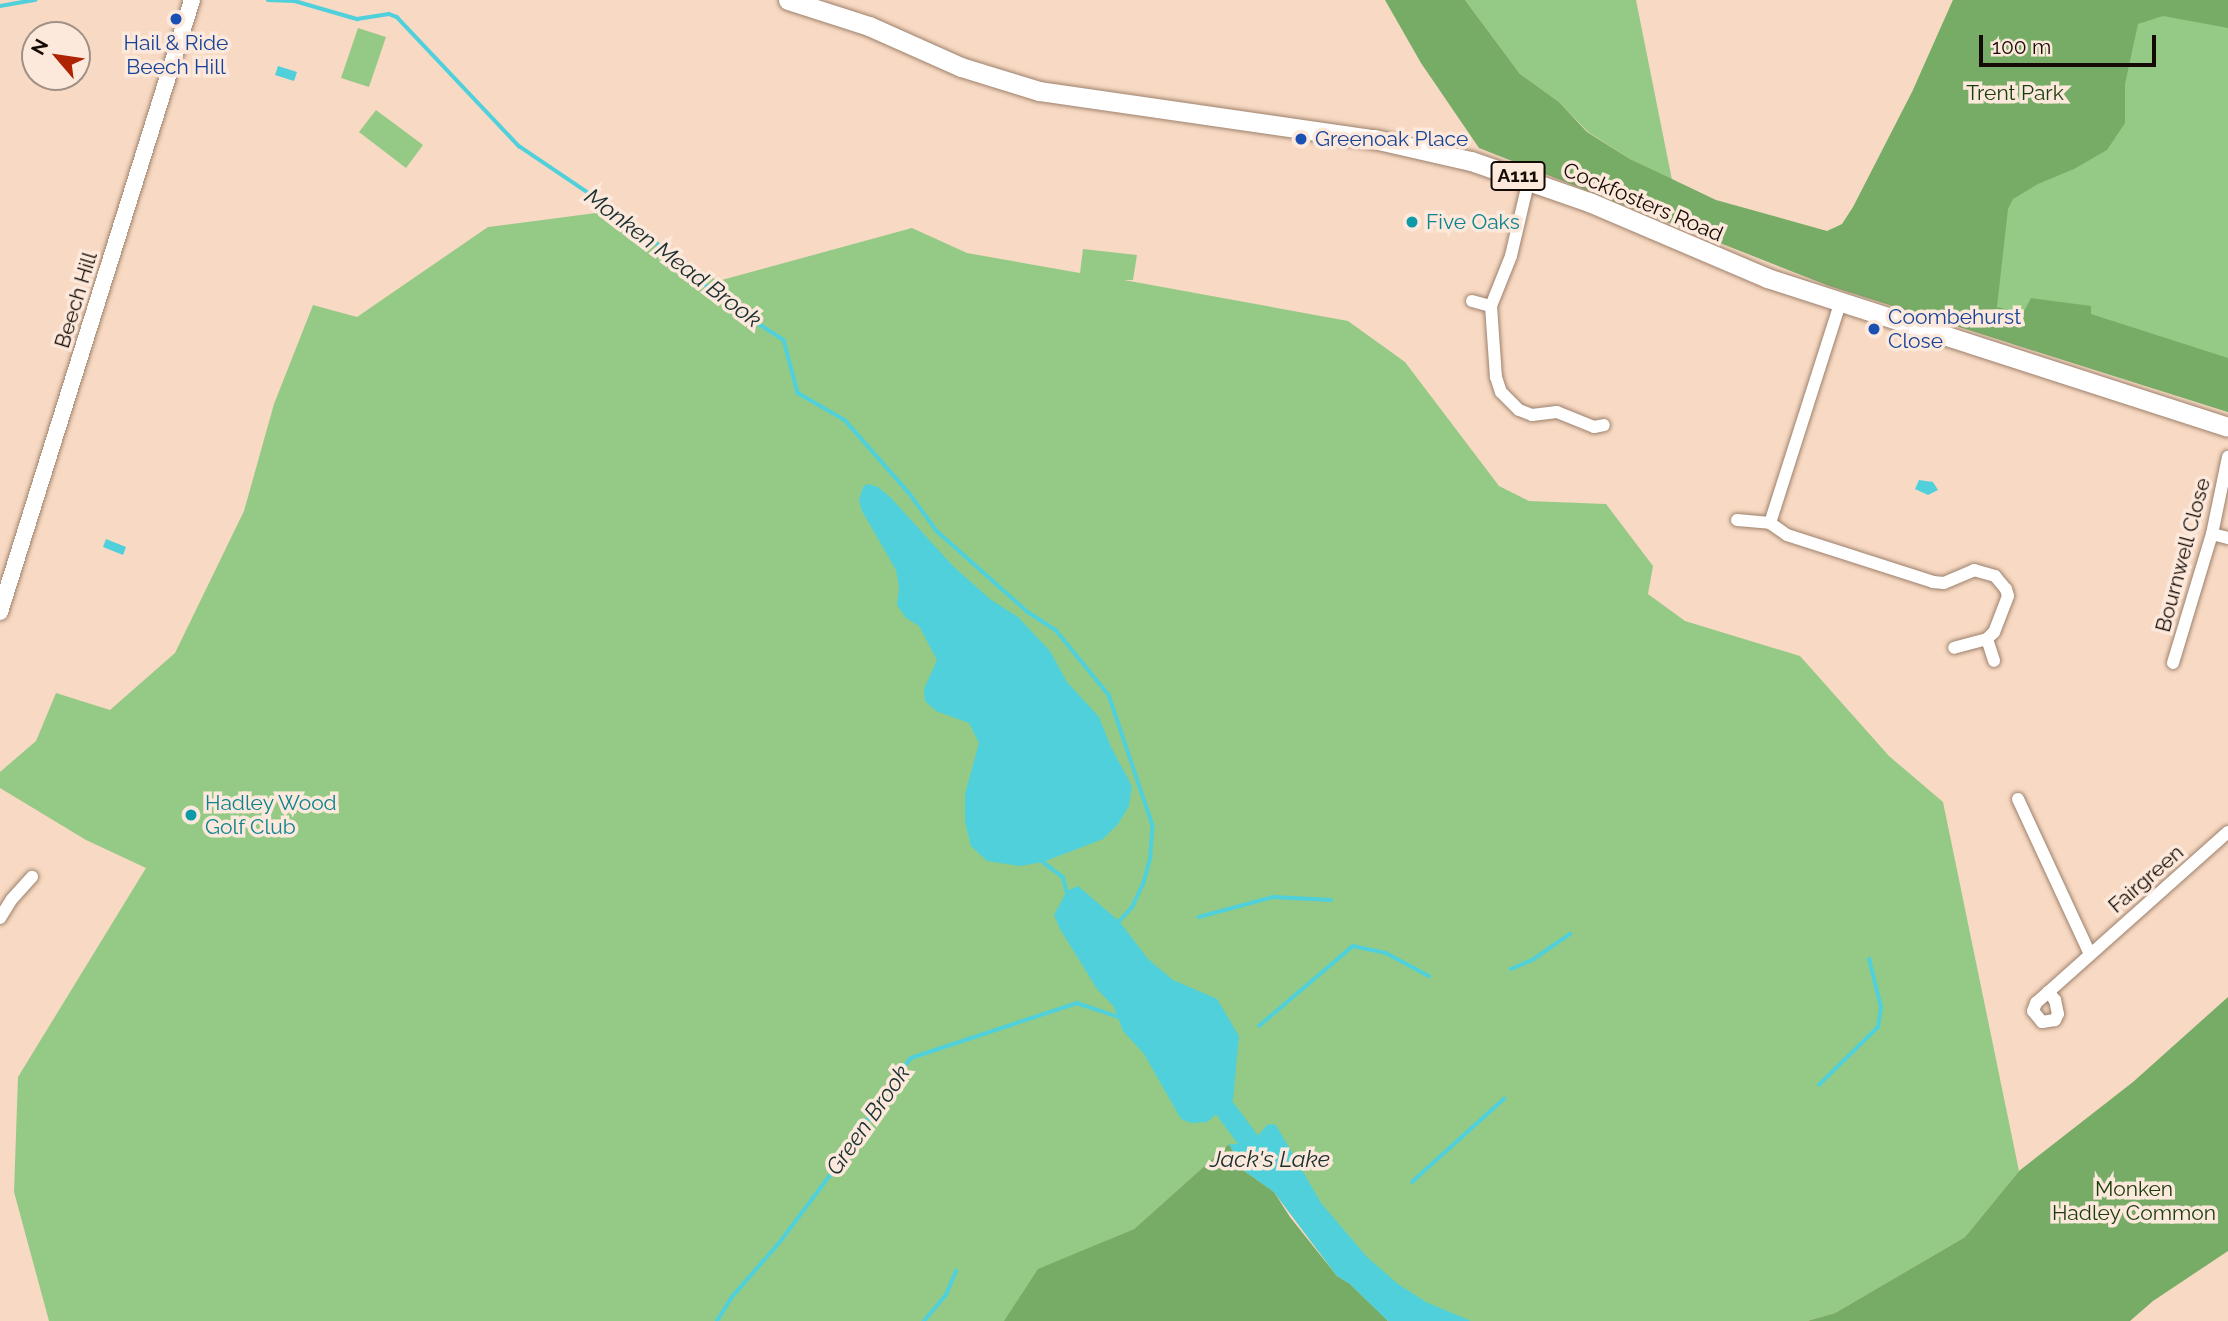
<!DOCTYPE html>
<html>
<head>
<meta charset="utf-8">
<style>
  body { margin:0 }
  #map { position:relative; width:2228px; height:1321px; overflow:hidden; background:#f8d9c3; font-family:Raleway,sans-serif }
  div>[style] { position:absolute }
  .green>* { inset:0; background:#95ca86 }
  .forest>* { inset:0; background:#77ac67 }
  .water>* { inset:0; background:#4fd0da }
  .stream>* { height:3.5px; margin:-1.75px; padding:0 1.75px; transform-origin:1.75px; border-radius:1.75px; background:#4fd0da }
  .river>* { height:21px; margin:-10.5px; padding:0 10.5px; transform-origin:10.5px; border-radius:10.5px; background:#4fd0da }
  .roads { filter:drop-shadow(0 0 2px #9c816c) drop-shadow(0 0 2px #9c816c) }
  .minor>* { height:12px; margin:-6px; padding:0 6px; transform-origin:6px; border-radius:6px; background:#fff }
  .tertiary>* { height:16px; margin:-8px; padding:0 8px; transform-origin:8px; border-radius:8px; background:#fff }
  .primary>* { height:19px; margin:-9.5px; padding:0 9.5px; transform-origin:9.5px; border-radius:9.5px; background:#fff }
  .dots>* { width:19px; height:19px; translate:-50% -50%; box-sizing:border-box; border:4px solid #fce9dc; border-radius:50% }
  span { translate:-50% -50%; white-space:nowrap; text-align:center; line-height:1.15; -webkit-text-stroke:7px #fce9dc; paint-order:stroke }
  .shield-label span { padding:2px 5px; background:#fce9dc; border:2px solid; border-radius:5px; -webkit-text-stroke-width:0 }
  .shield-label { font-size:19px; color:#150b04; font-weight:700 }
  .transit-label { font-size:21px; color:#164399 }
  .left { translate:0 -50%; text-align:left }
  .park-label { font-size:21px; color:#193c0c }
  .street-label { font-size:21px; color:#150b04 }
  .culture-label { font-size:21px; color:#0d838f }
  .water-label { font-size:23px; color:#193031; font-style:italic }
  .north { position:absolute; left:21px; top:21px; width:70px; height:70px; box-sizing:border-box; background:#fce9dc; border:2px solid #a09086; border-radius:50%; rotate:299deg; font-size:19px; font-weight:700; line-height:28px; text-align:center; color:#150b04 }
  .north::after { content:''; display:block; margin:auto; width:24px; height:32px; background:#af2202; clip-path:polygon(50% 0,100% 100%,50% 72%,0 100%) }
  .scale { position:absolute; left:1979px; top:35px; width:177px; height:32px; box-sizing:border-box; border:4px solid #150b04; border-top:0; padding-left:9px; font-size:21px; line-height:24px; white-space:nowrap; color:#150b04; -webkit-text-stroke:5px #fce9dc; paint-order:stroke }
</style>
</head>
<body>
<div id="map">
  <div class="green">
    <i style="clip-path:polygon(1465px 0,1636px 0,1672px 180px,1630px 159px,1588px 132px,1559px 102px,1520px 74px)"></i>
    <i style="clip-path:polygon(1953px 0,2228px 0,2228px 412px,2012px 344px,1913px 90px)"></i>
    <i style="clip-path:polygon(358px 28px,386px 37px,369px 87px,341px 78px)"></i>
    <i style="clip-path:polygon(376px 110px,423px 145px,406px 168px,359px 132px)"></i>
    <i style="clip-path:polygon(611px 211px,718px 281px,912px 228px,967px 253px,1080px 273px,1083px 249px,1137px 255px,1133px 280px,1124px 280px,1348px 321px,1405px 362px,1499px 486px,1529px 501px,1606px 504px,1653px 566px,1648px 594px,1685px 621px,1800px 656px,1889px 756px,1943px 802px,2019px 1171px,1965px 1237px,1835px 1313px,1807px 1321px,1388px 1321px,1350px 1284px,1337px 1276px,1274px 1192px,1243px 1170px,1229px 1144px,1134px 1229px,1099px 1244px,1061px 1321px,49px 1321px,14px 1192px,18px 1077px,146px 868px,86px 840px,0 788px,0 772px,36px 741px,56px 693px,110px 710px,175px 653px,244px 511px,274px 404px,313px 305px,357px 317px,488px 227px)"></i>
  </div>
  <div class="forest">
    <i style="clip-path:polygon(1385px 0,1465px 0,1520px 74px,1559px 102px,1587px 132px,1630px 159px,1716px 200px,1827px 231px,1842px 224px,1853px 207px,1913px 90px,1953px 0,2228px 0,2228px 28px,2163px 16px,2138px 24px,2125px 84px,2125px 123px,2107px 150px,2074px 169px,2038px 184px,2013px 199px,2008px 209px,1997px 307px,2023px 313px,2031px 298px,2091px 306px,2091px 314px,2228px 358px,2228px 412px,1829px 286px,1479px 148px,1421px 63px)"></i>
    <i style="clip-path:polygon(2228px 997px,2228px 1251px,2153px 1301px,2130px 1321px,1807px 1321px,1835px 1313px,1965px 1237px,2019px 1171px,2133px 1082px)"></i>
    <i style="clip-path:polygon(1229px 1144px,1243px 1170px,1274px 1192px,1290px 1217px,1337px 1276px,1350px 1284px,1388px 1321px,1004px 1321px,1038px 1269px,1134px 1229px)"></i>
  </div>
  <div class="water">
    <i style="clip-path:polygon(278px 66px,297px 72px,294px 81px,275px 75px)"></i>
    <i style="clip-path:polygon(1919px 480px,1933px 482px,1938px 490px,1928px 495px,1915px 489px)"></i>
    <i style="clip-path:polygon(868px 484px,878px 487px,891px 498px,953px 566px,990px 599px,1018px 617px,1050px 651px,1067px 682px,1099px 717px,1111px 747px,1132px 786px,1129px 806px,1118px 824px,1103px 839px,1043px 862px,1020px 866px,987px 861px,971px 846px,965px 822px,965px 794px,979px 743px,969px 723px,936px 711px,925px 701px,924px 689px,937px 660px,919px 626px,906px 618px,897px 605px,899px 587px,896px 570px,862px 511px,859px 500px,863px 487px)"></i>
    <i style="clip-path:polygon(106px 539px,126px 547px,123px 555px,103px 547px)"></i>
    <i style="clip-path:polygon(1078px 886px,1119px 921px,1148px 959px,1173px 980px,1217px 999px,1239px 1036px,1233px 1100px,1207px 1122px,1191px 1123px,1181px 1119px,1144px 1054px,1123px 1031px,1114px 1007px,1097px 989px,1060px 929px,1054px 915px,1067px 891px)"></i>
    <i style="clip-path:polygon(1268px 1124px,1276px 1125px,1321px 1203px,1367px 1257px,1398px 1284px,1426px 1302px,1471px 1321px,1388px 1321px,1350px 1284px,1337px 1276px,1274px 1192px,1243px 1170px,1229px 1144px,1251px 1144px)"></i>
  </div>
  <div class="stream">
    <i style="left:268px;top:0;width:27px;rotate:2deg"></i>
    <i style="left:295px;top:1px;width:65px;rotate:16.2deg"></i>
    <i style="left:357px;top:19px;width:32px;rotate:-9deg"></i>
    <i style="left:389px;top:14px;width:9px;rotate:21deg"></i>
    <i style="left:397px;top:17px;width:178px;rotate:46.6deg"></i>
    <i style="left:519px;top:146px;width:134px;rotate:34deg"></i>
    <i style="left:630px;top:221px;width:130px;rotate:40.3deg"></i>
    <i style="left:729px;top:305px;width:65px;rotate:32.5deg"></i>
    <i style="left:784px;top:340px;width:55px;rotate:75.2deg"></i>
    <i style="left:798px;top:393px;width:54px;rotate:29.9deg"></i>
    <i style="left:845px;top:420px;width:98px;rotate:48.7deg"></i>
    <i style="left:910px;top:494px;width:46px;rotate:53.9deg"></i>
    <i style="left:937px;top:531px;width:122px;rotate:41.7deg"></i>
    <i style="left:1028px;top:612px;width:33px;rotate:33deg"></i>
    <i style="left:1056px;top:630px;width:84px;rotate:50.8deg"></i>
    <i style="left:1109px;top:695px;width:138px;rotate:71.4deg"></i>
    <i style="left:1153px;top:826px;width:31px;rotate:94deg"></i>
    <i style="left:1151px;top:857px;width:27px;rotate:105deg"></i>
    <i style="left:1144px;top:883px;width:26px;rotate:115deg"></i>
    <i style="left:1133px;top:907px;width:22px;rotate:133deg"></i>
    <i style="left:0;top:6px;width:36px;rotate:-10deg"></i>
    <i style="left:1043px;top:862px;width:25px;rotate:37deg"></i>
    <i style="left:1063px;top:877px;width:15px;rotate:74deg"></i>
    <i style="left:1199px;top:917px;width:77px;rotate:-15.1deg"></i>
    <i style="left:1273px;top:897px;width:58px;rotate:3deg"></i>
    <i style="left:1511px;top:969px;width:25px;rotate:-23deg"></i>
    <i style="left:1534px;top:959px;width:44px;rotate:-34.8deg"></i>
    <i style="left:1259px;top:1026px;width:123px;rotate:-40.4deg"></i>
    <i style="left:1353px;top:946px;width:34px;rotate:12deg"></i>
    <i style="left:1386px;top:953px;width:49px;rotate:28.1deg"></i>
    <i style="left:1819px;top:1085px;width:83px;rotate:-44.5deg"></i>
    <i style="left:1878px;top:1027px;width:20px;rotate:-81deg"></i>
    <i style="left:1881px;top:1007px;width:49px;rotate:-104deg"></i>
    <i style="left:1412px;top:1182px;width:124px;rotate:-42.1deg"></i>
    <i style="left:717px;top:1321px;width:28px;rotate:-58deg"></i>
    <i style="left:732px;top:1297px;width:73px;rotate:-48.9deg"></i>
    <i style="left:780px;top:1242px;width:110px;rotate:-53.1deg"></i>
    <i style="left:846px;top:1154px;width:85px;rotate:-58deg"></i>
    <i style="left:891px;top:1082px;width:31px;rotate:-50deg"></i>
    <i style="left:911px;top:1058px;width:175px;rotate:-18.3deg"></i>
    <i style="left:1077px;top:1003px;width:44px;rotate:18.4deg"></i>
    <i style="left:924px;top:1321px;width:34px;rotate:-50deg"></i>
    <i style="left:946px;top:1295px;width:26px;rotate:-67deg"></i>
  </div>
  <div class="river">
    <i style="left:1225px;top:1109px;width:44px;rotate:53.4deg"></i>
  </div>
  <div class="roads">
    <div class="minor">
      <i style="left:1529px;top:179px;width:79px;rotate:103.2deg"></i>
      <i style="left:1511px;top:256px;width:54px;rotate:111.8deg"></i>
      <i style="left:1491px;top:306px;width:71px;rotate:86deg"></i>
      <i style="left:1496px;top:377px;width:16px;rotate:72deg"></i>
      <i style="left:1501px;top:392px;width:25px;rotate:45deg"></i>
      <i style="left:1519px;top:410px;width:14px;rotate:21deg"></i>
      <i style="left:1532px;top:415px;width:25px;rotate:-7deg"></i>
      <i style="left:1557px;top:412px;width:40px;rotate:22deg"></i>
      <i style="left:1594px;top:427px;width:10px;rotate:-11deg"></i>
      <i style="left:1472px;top:301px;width:20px;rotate:15deg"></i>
      <i style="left:1737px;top:520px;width:33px;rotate:5deg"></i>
      <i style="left:1770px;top:523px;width:21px;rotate:35deg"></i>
      <i style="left:1787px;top:535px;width:153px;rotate:17.8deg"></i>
      <i style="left:1933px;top:582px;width:11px;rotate:5deg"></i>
      <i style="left:1944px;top:583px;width:33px;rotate:-23deg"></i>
      <i style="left:1974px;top:570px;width:22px;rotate:16deg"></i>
      <i style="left:1995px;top:576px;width:17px;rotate:50deg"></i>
      <i style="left:2006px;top:589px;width:7px;rotate:74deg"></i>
      <i style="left:2008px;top:596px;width:39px;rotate:111deg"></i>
      <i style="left:1994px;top:632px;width:10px;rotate:135deg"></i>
      <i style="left:1987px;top:639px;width:34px;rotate:165deg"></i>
      <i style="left:1770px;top:523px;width:231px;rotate:-72.3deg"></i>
      <i style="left:2212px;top:534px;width:16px;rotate:14deg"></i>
      <i style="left:1987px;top:639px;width:23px;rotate:72deg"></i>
      <i style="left:2173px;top:663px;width:135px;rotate:-73.2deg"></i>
      <i style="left:2212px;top:534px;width:79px;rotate:-78.3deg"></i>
      <i style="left:2018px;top:799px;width:171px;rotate:65.1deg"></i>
      <i style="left:0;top:918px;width:22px;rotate:-58deg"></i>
      <i style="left:12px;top:899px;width:30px;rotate:-48deg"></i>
      <i style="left:2048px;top:992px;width:11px;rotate:49deg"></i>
      <i style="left:2055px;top:1000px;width:14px;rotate:78deg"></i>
      <i style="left:2058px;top:1014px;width:7px;rotate:117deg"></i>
      <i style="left:2055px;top:1020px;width:13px;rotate:171deg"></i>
      <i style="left:2042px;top:1022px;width:14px;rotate:-129deg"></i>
      <i style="left:2033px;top:1011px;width:9px;rotate:-69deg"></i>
      <i style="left:2036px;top:1003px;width:257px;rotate:-41.7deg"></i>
    </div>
    <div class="tertiary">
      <i style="left:0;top:612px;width:641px;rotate:-72.58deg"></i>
    </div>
    <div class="primary">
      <i style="left:788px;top:0;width:85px;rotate:17.8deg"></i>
      <i style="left:869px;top:26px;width:101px;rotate:24deg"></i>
      <i style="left:961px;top:67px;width:82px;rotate:17.1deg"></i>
      <i style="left:1039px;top:91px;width:338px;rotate:8.2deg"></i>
      <i style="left:1374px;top:139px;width:99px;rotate:12.8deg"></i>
      <i style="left:1471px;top:161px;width:125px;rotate:19.2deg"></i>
      <i style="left:1589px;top:202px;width:194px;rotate:23.1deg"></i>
      <i style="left:1767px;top:278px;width:484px;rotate:17.9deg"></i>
    </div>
  </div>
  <div class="dots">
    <i style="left:176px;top:19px;background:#1a4fb4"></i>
    <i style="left:1301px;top:139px;background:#1a4fb4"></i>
    <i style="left:1412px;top:222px;background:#0f9aa8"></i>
    <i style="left:1874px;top:329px;background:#1a4fb4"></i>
    <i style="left:191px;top:815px;background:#0f9aa8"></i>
  </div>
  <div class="shield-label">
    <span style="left:1518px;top:176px">A111</span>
  </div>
  <div class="transit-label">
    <span style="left:176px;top:55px">Hail &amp; Ride<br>Beech Hill</span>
    <span class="left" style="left:1315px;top:139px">Greenoak Place</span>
    <span class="left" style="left:1888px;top:329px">Coombehurst<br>Close</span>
  </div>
  <div class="park-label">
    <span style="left:2015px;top:93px">Trent Park</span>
    <span style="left:2134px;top:1201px">Monken<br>Hadley Common</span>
  </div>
  <div class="street-label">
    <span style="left:1643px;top:202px;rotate:23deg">Cockfosters Road</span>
    <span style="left:76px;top:300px;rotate:-73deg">Beech Hill</span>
    <span style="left:2183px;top:555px;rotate:-75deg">Bournwell Close</span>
    <span style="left:2146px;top:879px;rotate:-41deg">Fairgreen</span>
  </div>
  <div class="culture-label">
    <span class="left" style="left:1426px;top:222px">Five Oaks</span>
    <span class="left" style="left:205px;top:815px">Hadley Wood<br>Golf Club</span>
  </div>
  <div class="water-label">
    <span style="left:673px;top:258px;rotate:37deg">Monken Mead Brook</span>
    <span style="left:868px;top:1120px;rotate:-55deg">Green Brook</span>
    <span style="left:1270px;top:1159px">Jack's Lake</span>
  </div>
  <div class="north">N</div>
  <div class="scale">100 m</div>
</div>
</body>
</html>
